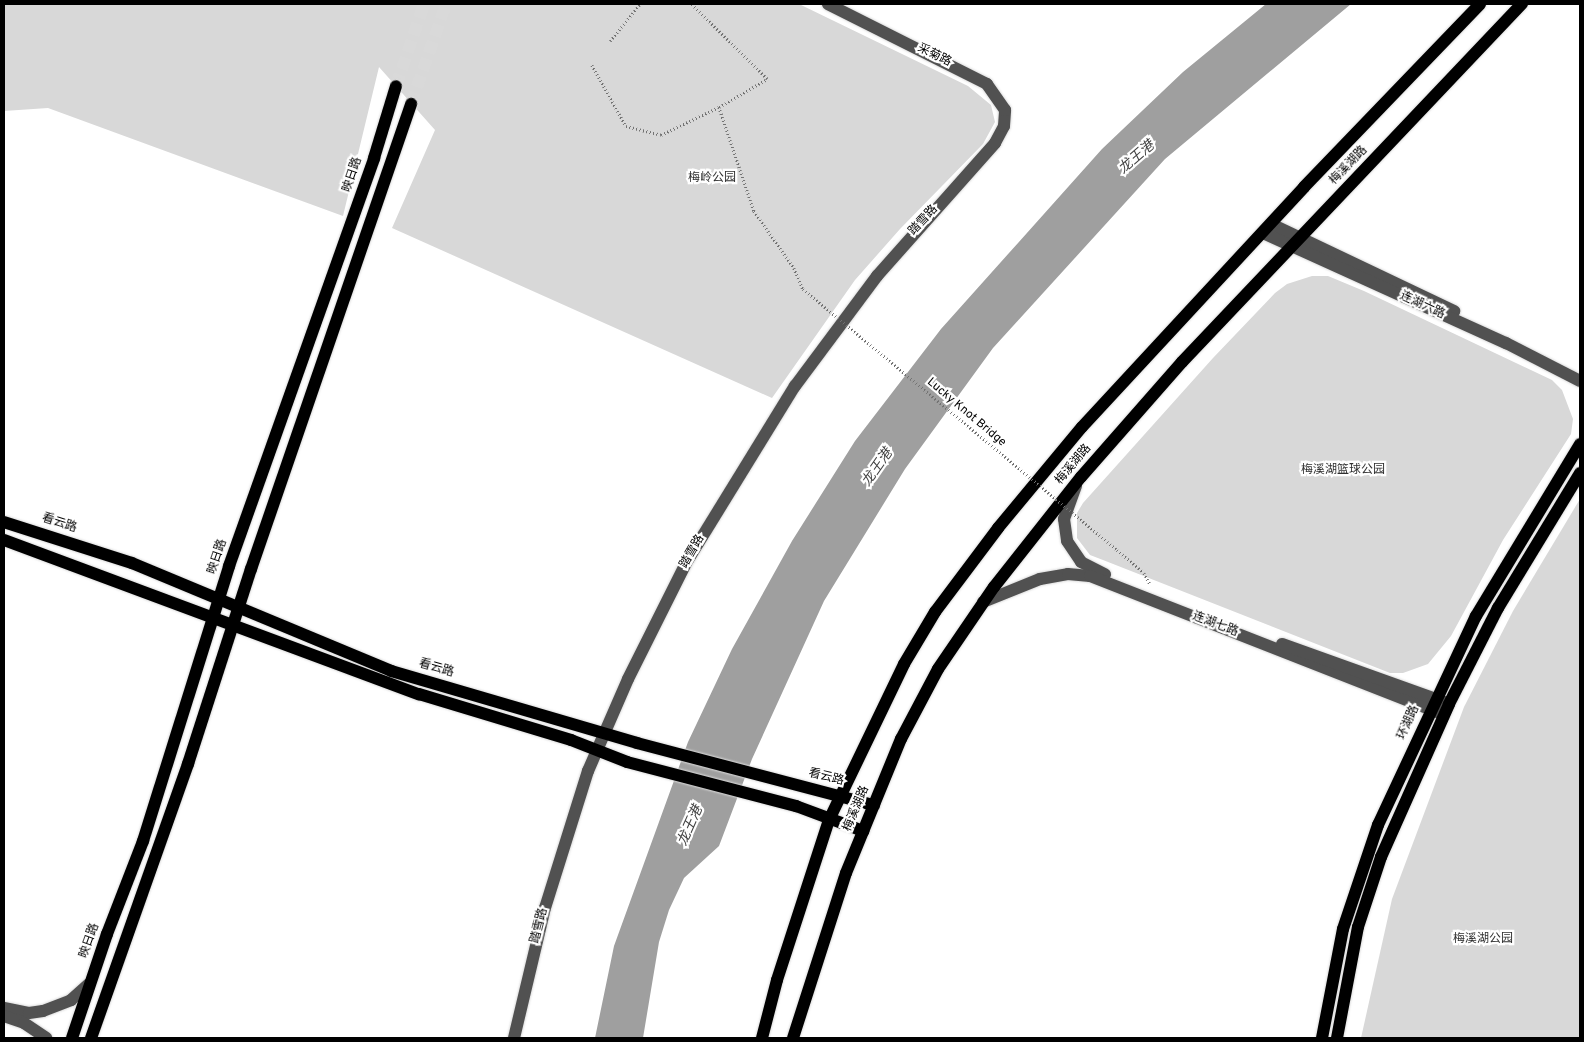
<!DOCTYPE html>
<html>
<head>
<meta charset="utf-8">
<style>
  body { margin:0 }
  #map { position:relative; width:1584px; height:1042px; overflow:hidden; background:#fff; font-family:Overpass,"Noto Sans SC",sans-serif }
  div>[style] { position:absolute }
  .green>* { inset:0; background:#d8d8d8 }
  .water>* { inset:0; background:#9f9f9f }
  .major-tunnel>* { height:12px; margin-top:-6px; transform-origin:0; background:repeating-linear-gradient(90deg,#d9d9d9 0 12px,transparent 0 18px) }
  .path>* { height:2.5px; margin-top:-1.25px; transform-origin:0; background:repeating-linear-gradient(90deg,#737373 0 1px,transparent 0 3.5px) }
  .roads { filter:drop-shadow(0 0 1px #dbdbdb) drop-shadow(0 0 1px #dbdbdb) }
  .minor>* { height:12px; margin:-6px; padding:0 6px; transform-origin:6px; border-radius:6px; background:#515151 }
  .major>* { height:12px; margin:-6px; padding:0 6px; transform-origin:6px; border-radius:6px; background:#000 }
  .path-bridge>* { height:2.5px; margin-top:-1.25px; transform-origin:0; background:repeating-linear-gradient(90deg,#737373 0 1px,transparent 0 3.5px) }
  span { translate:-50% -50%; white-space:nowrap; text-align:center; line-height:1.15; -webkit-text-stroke:4.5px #fff; paint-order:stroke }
  .street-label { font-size:12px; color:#000 }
  .park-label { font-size:12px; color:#2f2f2f }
  .water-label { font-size:14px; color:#404040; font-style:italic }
  .frame { position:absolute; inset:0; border:5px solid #000; pointer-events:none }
</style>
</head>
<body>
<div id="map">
  <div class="green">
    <i style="clip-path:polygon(4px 4px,799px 4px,968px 86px,991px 105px,995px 122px,983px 144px,900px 229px,855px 280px,772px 398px,392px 228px,435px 130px,379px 67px,343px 216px,48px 108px,4px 111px)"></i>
    <i style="clip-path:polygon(1312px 276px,1328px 276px,1364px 291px,1552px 380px,1562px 390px,1573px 419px,1571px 434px,1503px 540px,1451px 636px,1428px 664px,1403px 673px,1390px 673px,1103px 560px,1090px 555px,1077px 538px,1077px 513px,1083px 503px,1213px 358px,1275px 293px,1287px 284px)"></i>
    <i style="clip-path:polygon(1580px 499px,1580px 1038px,1361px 1038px,1392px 899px,1464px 707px,1513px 611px)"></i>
  </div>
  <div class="water">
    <i style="clip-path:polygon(1266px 4px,1351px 4px,1165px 159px,993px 348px,905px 469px,824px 601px,752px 759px,719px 846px,684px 878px,669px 910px,659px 942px,643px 1038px,595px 1038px,614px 946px,688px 742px,732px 649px,792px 541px,855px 441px,941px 329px,1102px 149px,1183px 72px)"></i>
  </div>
  <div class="major-tunnel">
    <i style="left:396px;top:86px;width:87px;rotate:-71.1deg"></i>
    <i style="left:411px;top:104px;width:106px;rotate:-70.7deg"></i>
  </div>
  <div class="path">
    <i style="left:610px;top:41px;width:48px;rotate:-51deg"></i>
    <i style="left:592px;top:65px;width:70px;rotate:60.9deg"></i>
    <i style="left:626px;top:126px;width:36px;rotate:14deg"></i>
    <i style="left:661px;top:135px;width:64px;rotate:-25.8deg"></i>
    <i style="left:719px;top:107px;width:56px;rotate:-30.3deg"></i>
    <i style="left:767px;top:79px;width:107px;rotate:-135.4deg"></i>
    <i style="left:719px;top:107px;width:110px;rotate:71.4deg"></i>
    <i style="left:754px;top:211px;width:70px;rotate:54.9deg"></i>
    <i style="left:794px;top:268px;width:23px;rotate:67deg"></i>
    <i style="left:1117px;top:550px;width:35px;rotate:40deg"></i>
    <i style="left:1144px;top:573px;width:13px;rotate:61deg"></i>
  </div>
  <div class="roads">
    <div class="minor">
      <i style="left:1271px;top:224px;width:203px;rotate:25.4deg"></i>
      <i style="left:1263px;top:233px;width:267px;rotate:24.4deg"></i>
      <i style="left:1506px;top:343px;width:83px;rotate:27.2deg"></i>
      <i style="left:1076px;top:486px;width:35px;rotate:110deg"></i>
      <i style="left:1064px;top:519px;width:22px;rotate:82deg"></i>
      <i style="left:1067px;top:541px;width:25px;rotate:56deg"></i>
      <i style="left:1081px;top:562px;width:27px;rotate:27deg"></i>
      <i style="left:983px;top:602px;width:61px;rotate:-22deg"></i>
      <i style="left:1040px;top:579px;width:28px;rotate:-10deg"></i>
      <i style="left:1068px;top:574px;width:22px;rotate:5deg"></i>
      <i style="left:1090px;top:576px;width:378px;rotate:21.4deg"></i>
      <i style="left:1282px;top:644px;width:175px;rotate:19.7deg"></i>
      <i style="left:4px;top:1008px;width:25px;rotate:11deg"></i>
      <i style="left:29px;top:1013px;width:14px;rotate:-8deg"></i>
      <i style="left:43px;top:1011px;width:30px;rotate:-21deg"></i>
      <i style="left:71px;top:1000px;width:24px;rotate:-42deg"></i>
      <i style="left:4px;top:1016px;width:21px;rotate:19deg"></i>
      <i style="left:24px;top:1023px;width:27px;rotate:34deg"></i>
      <i style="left:514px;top:1038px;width:134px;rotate:-76.6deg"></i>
      <i style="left:545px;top:908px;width:144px;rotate:-72.6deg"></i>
      <i style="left:588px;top:771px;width:100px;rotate:-66.5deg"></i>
      <i style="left:628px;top:679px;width:130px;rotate:-63.4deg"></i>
      <i style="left:686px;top:563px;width:208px;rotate:-58.4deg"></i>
      <i style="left:795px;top:386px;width:137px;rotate:-53.3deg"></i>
      <i style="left:877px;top:276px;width:178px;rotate:-48.4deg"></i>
      <i style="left:995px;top:143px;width:19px;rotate:-62deg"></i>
      <i style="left:1004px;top:126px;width:16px;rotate:-86deg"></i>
      <i style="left:1005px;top:110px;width:32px;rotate:-125deg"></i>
      <i style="left:987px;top:84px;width:178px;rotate:-153.3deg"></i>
    </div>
    <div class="major">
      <i style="left:4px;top:522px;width:134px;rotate:17.8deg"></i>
      <i style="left:132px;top:563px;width:281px;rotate:22.6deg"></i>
      <i style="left:391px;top:671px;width:256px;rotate:16.3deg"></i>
      <i style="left:637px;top:743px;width:245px;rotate:14.7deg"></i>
      <i style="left:4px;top:540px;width:443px;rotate:20.4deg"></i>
      <i style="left:419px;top:694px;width:159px;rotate:16.8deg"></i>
      <i style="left:571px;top:740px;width:60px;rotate:21.4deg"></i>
      <i style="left:627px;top:762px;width:175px;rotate:14.6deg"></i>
      <i style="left:796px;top:806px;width:72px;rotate:20.5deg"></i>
      <i style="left:72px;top:1038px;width:110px;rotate:-71.4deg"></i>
      <i style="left:107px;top:934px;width:100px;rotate:-68.8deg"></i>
      <i style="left:143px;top:841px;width:288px;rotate:-72.6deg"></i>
      <i style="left:229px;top:566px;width:433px;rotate:-70.4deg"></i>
      <i style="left:374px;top:158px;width:75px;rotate:-73deg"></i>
      <i style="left:91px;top:1038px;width:291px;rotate:-70.5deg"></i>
      <i style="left:188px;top:764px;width:205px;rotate:-72.1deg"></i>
      <i style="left:251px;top:569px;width:492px;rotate:-71deg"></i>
      <i style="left:762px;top:1038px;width:60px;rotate:-75.5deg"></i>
      <i style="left:777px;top:980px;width:168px;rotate:-72deg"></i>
      <i style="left:829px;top:820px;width:173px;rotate:-64.3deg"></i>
      <i style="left:904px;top:664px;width:61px;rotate:-59.2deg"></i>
      <i style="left:935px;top:612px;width:105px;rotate:-53.1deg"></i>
      <i style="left:998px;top:528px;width:131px;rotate:-50.3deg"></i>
      <i style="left:1082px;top:427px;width:327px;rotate:-47.2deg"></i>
      <i style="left:1304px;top:187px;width:254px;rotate:-46.1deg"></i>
      <i style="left:793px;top:1038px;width:173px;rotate:-72.2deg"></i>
      <i style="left:846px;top:873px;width:145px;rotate:-67.7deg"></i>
      <i style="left:901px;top:739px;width:79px;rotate:-62.1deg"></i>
      <i style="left:938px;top:669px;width:99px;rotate:-55.7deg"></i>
      <i style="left:994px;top:587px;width:140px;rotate:-51.7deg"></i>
      <i style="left:1081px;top:477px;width:153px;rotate:-48.7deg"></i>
      <i style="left:1182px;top:362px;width:494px;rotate:-46.5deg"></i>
      <i style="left:1322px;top:1038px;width:111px;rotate:-79.1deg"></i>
      <i style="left:1343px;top:929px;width:110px;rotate:-71.4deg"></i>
      <i style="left:1378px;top:825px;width:231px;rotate:-64.9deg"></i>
      <i style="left:1476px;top:616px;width:201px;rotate:-58.8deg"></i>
      <i style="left:1337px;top:1038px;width:113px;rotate:-79.3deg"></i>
      <i style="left:1358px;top:927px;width:74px;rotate:-71.8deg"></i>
      <i style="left:1381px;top:857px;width:167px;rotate:-66deg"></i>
      <i style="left:1449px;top:704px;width:108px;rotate:-63deg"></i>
      <i style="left:1498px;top:608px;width:158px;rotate:-58.7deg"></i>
    </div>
  </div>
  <div class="path-bridge">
    <i style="left:803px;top:289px;width:408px;rotate:39.7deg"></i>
  </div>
  <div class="street-label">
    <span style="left:934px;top:56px;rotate:26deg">采菊路</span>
    <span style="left:1349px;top:166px;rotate:-46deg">梅溪湖路</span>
    <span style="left:353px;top:175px;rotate:-71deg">映日路</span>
    <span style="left:924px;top:221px;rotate:-47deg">踏雪路</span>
    <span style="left:1422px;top:306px;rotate:25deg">连湖六路</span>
    <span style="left:966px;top:413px;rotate:40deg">Lucky Knot Bridge</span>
    <span style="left:1074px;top:465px;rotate:-50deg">梅溪湖路</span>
    <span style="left:59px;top:524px;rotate:18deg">看云路</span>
    <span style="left:693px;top:552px;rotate:-60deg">踏雪路</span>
    <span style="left:218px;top:557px;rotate:-71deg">映日路</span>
    <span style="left:1215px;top:625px;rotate:21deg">连湖七路</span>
    <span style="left:436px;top:669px;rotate:16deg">看云路</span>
    <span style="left:1409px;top:723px;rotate:-66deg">环湖路</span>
    <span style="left:826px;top:778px;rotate:14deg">看云路</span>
    <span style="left:857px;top:809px;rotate:-67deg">梅溪湖路</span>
    <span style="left:540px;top:926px;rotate:-76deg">踏雪路</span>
    <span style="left:90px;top:941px;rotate:-70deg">映日路</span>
  </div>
  <div class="park-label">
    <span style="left:712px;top:179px">梅岭公园</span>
    <span style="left:1343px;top:471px">梅溪湖篮球公园</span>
    <span style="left:1483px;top:940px">梅溪湖公园</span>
  </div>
  <div class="water-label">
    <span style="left:1137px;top:158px;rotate:-41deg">龙王港</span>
    <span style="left:878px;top:468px;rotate:-55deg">龙王港</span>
    <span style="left:691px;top:826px;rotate:-66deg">龙王港</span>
  </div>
  <div class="frame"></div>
</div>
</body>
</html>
